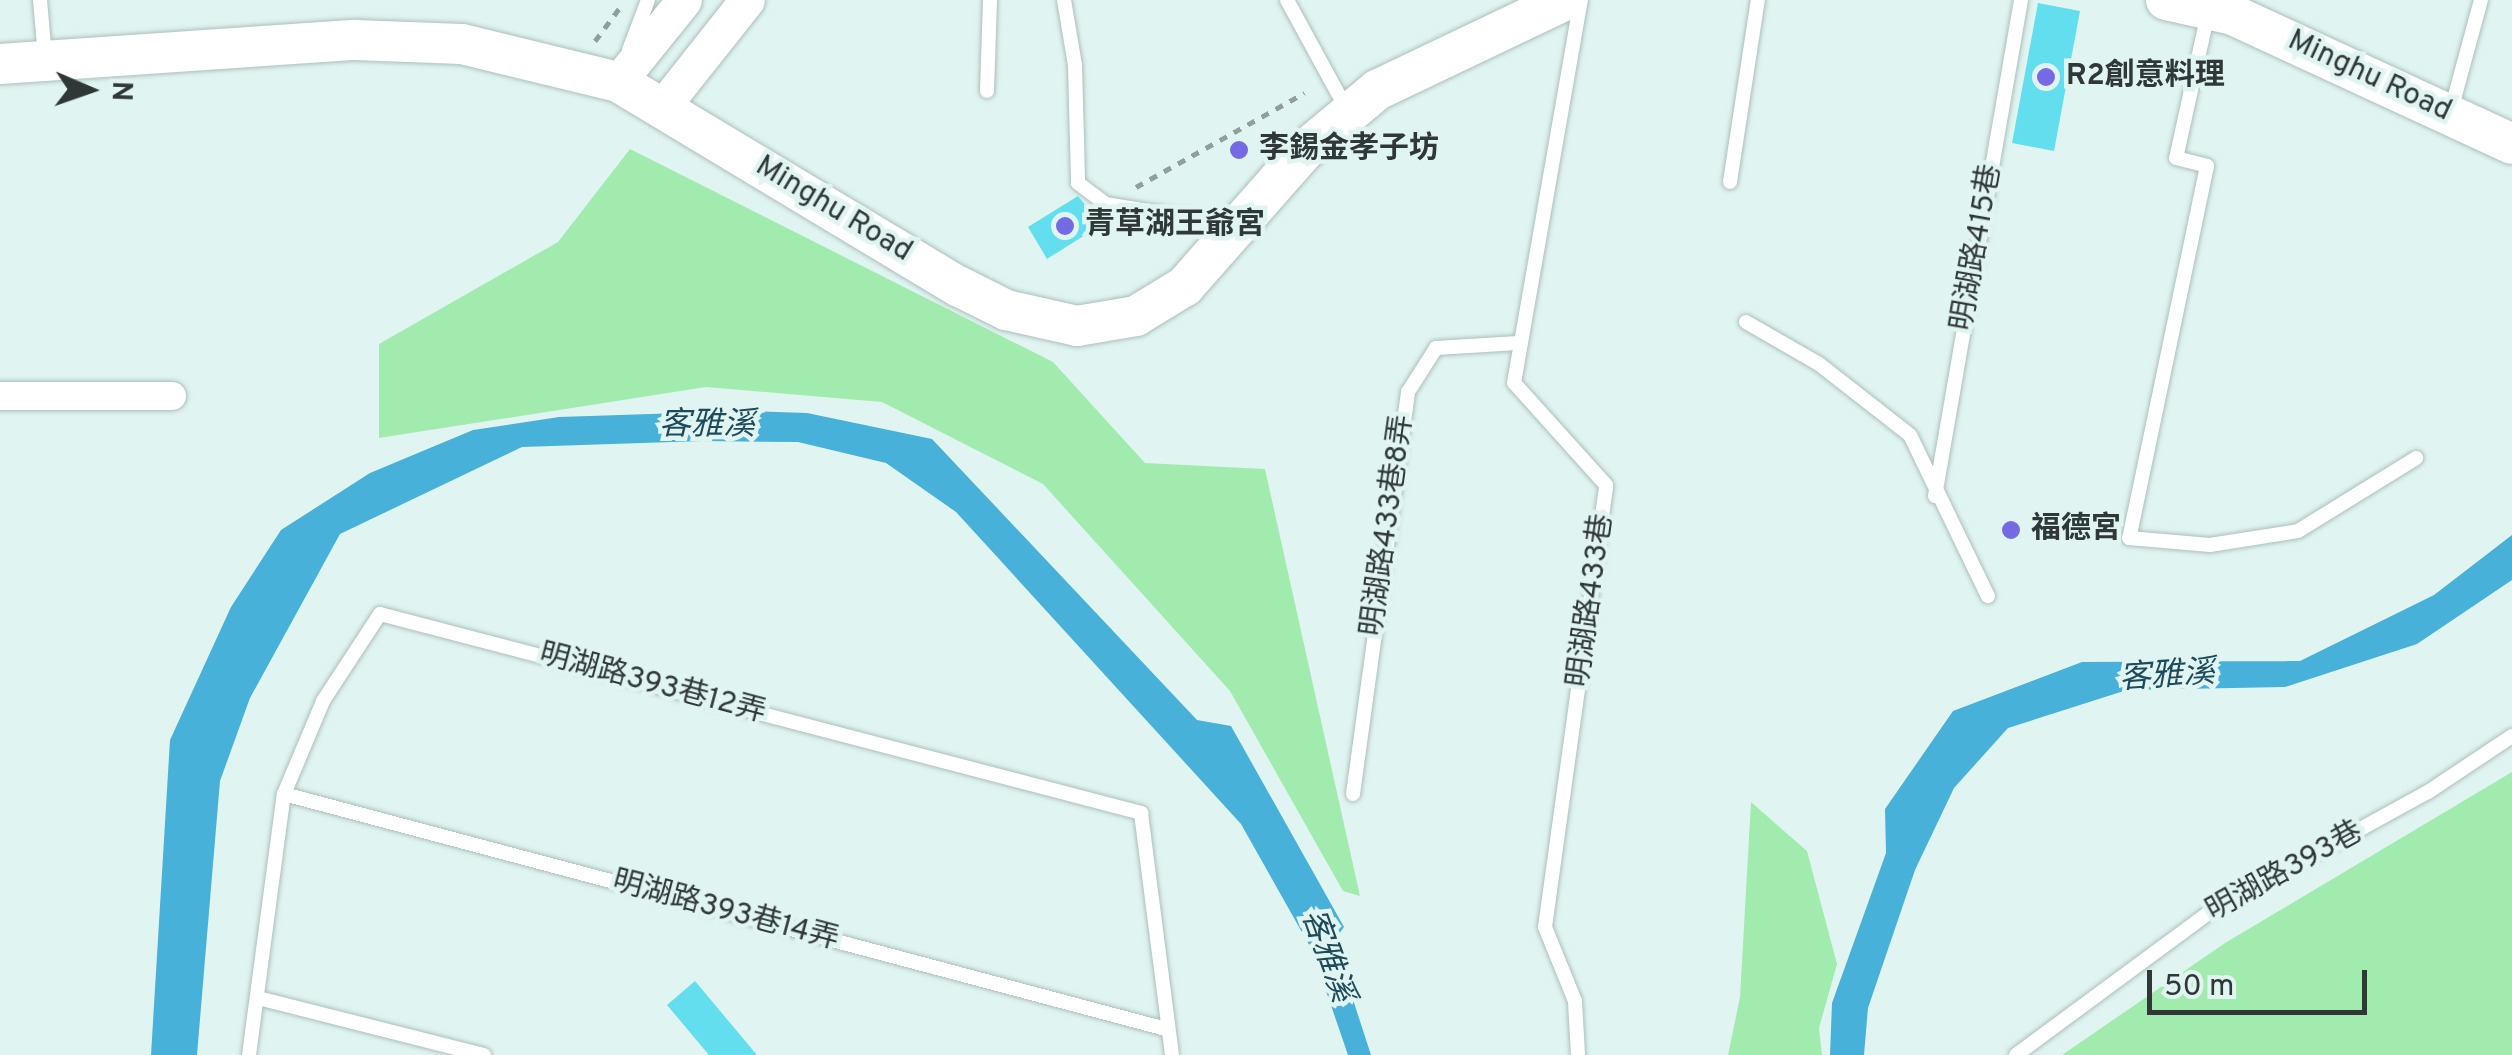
<!DOCTYPE html>
<html>
<head>
<meta charset="utf-8">
<style>
  body { margin:0 }
  #map { position:relative; width:2512px; height:1055px; overflow:hidden; background:#e0f5f2; font-family:Overpass,"Noto Sans TC",sans-serif }
  div>[style] { position:absolute }
  .green>* { inset:0; background:#a2ebaf }
  .water>* { inset:0; background:#47b1d9 }
  .building>* { inset:0; background:#62deee }
  .path>* { height:5px; margin-top:-2.5px; transform-origin:0; background:repeating-linear-gradient(90deg,#909f9d 0 8px,transparent 0 16px) }
  .roads { filter:drop-shadow(0 0 2px #abbfbd) drop-shadow(0 0 2px #abbfbd) }
  .service>* { height:14px; margin:-7px; padding:0 7px; transform-origin:7px; border-radius:7px; background:#fff }
  .minor>* { height:28px; margin:-14px; padding:0 14px; transform-origin:14px; border-radius:14px; background:#fff }
  .tertiary>* { height:35px; margin:-17.5px; padding:0 17.5px; transform-origin:17.5px; border-radius:17.5px; background:#fff }
  .secondary>* { height:40px; margin:-20px; padding:0 20px; transform-origin:20px; border-radius:20px; background:#fff }
  .dots>* { width:28px; height:28px; translate:-50% -50%; box-sizing:border-box; border:5px solid #e0f5f2; border-radius:50% }
  span { translate:-50% -50%; white-space:nowrap; text-align:center; line-height:1.15; -webkit-text-stroke:9px #e0f5f2; paint-order:stroke }
  .poi-label { font-size:30px; color:#303837; font-weight:700 }
  .left { translate:0 -50%; text-align:left }
  .street-label { font-size:30px; color:#303837 }
  .water-label { font-size:32px; color:#1e4b5c; font-style:italic }
  .north { position:absolute; left:40px; top:40px; width:100px; height:100px; -webkit-text-stroke:8px #e0f5f2; paint-order:stroke; rotate:92deg; font-size:28px; font-weight:700; line-height:40px; text-align:center; color:#303837 }
  .north::after { content:''; display:block; margin:auto; width:35px; height:45px; background:#303837; clip-path:polygon(50% 0,100% 100%,50% 72%,0 100%) }
  .scale { position:absolute; left:2147px; top:970px; width:220px; height:45px; box-sizing:border-box; border:5px solid #303837; border-top:0; padding-left:12px; font-size:30px; line-height:35px; white-space:nowrap; color:#303837; -webkit-text-stroke:8px #e0f5f2; paint-order:stroke }
</style>
</head>
<body>
<div id="map">
  <div class="green">
    <i style="clip-path:polygon(630px 149px,1053px 362px,1145px 463px,1265px 469px,1360px 896px,1343px 891px,1230px 691px,1043px 484px,882px 402px,706px 387px,379px 438px,379px 344px,558px 242px)"></i>
    <i style="clip-path:polygon(2512px 772px,2512px 1055px,2062px 1055px,2225px 943px)"></i>
    <i style="clip-path:polygon(1751px 802px,1807px 851px,1837px 964px,1819px 1028px,1822px 1055px,1728px 1055px,1740px 997px)"></i>
  </div>
  <div class="water">
    <i style="clip-path:polygon(742px 411px,807px 413px,932px 439px,1197px 720px,1231px 726px,1344px 927px,1334px 941px,1371px 1055px,1348px 1055px,1312px 950px,1241px 824px,956px 512px,886px 463px,798px 442px,702px 441px,522px 447px,340px 534px,250px 698px,220px 781px,197px 1055px,151px 1055px,170px 740px,231px 607px,281px 530px,370px 473px,473px 430px,559px 417px)"></i>
    <i style="clip-path:polygon(2512px 535px,2512px 580px,2417px 644px,2285px 687px,2127px 690px,2008px 728px,1954px 788px,1915px 870px,1868px 1008px,1864px 1055px,1830px 1055px,1832px 1003px,1886px 853px,1885px 809px,1953px 711px,2082px 662px,2300px 661px,2434px 595px)"></i>
  </div>
  <div class="building">
    <i style="clip-path:polygon(2038px 3px,2080px 11px,2054px 151px,2012px 143px)"></i>
    <i style="clip-path:polygon(1078px 196px,1101px 225px,1047px 259px,1028px 227px)"></i>
    <i style="clip-path:polygon(695px 981px,757px 1055px,709px 1055px,667px 1005px)"></i>
  </div>
  <div class="path">
    <i style="left:595px;top:41px;width:44px;rotate:-53.4deg"></i>
    <i style="left:1136px;top:187px;width:193px;rotate:-29.2deg"></i>
  </div>
  <div class="roads">
    <div class="service">
      <i style="left:40px;top:0;width:57px;rotate:85deg"></i>
      <i style="left:1064px;top:0;width:66px;rotate:80.4deg"></i>
      <i style="left:1075px;top:65px;width:118px;rotate:88.5deg"></i>
      <i style="left:1078px;top:183px;width:35px;rotate:37deg"></i>
      <i style="left:1106px;top:204px;width:129px;rotate:9.4deg"></i>
      <i style="left:1287px;top:0;width:123px;rotate:61.4deg"></i>
      <i style="left:2208px;top:13px;width:148px;rotate:102.4deg"></i>
      <i style="left:2176px;top:158px;width:32px;rotate:14deg"></i>
      <i style="left:2207px;top:166px;width:380px;rotate:101.8deg"></i>
      <i style="left:2129px;top:538px;width:81px;rotate:4.9deg"></i>
      <i style="left:2210px;top:545px;width:89px;rotate:-9deg"></i>
      <i style="left:2298px;top:531px;width:139px;rotate:-31.7deg"></i>
      <i style="left:629px;top:50px;width:53px;rotate:-69.2deg"></i>
      <i style="left:987px;top:91px;width:91px;rotate:-88.1deg"></i>
      <i style="left:2450px;top:114px;width:118px;rotate:-74.8deg"></i>
      <i style="left:1730px;top:182px;width:184px;rotate:-81.3deg"></i>
      <i style="left:1746px;top:322px;width:84px;rotate:29.9deg"></i>
      <i style="left:1819px;top:364px;width:115px;rotate:38deg"></i>
      <i style="left:1910px;top:435px;width:179px;rotate:64.2deg"></i>
      <i style="left:1935px;top:496px;width:503px;rotate:-80.16deg"></i>
      <i style="left:284px;top:794px;width:913px;rotate:14.92deg"></i>
      <i style="left:1353px;top:794px;width:406px;rotate:-82.2deg"></i>
      <i style="left:1408px;top:392px;width:52px;rotate:-57.5deg"></i>
      <i style="left:1436px;top:348px;width:82px;rotate:-3.5deg"></i>
      <i style="left:262px;top:999px;width:229px;rotate:14.2deg"></i>
      <i style="left:249px;top:1055px;width:263px;rotate:-82.4deg"></i>
      <i style="left:284px;top:794px;width:101px;rotate:-67.2deg"></i>
      <i style="left:323px;top:701px;width:104px;rotate:-56.8deg"></i>
      <i style="left:380px;top:614px;width:787px;rotate:14.65deg"></i>
      <i style="left:1141px;top:813px;width:244px;rotate:82.7deg"></i>
      <i style="left:1578px;top:1055px;width:54px;rotate:-93.2deg"></i>
      <i style="left:1575px;top:1001px;width:80px;rotate:-112.1deg"></i>
      <i style="left:1545px;top:927px;width:446px;rotate:-82.1deg"></i>
      <i style="left:1606px;top:485px;width:137px;rotate:-132deg"></i>
      <i style="left:1514px;top:383px;width:389px;rotate:-80.1deg"></i>
      <i style="left:2016px;top:1055px;width:245px;rotate:-36.4deg"></i>
      <i style="left:2213px;top:910px;width:245px;rotate:-28.8deg"></i>
      <i style="left:2428px;top:792px;width:101px;rotate:-33.7deg"></i>
    </div>
    <div class="minor">
      <i style="left:0;top:396px;width:172px"></i>
    </div>
    <div class="tertiary">
      <i style="left:618px;top:82px;width:105px;rotate:-51.2deg"></i>
      <i style="left:663px;top:106px;width:135px;rotate:-51.6deg"></i>
    </div>
    <div class="secondary">
      <i style="left:2166px;top:0;width:69px;rotate:12.6deg"></i>
      <i style="left:2233px;top:15px;width:307px;rotate:24.8deg"></i>
      <i style="left:0;top:64px;width:356px;rotate:-3.9deg"></i>
      <i style="left:355px;top:40px;width:107px;rotate:2.1deg"></i>
      <i style="left:462px;top:44px;width:161px;rotate:13.7deg"></i>
      <i style="left:618px;top:82px;width:397px;rotate:31deg"></i>
      <i style="left:958px;top:286px;width:54px;rotate:26.6deg"></i>
      <i style="left:1006px;top:310px;width:73px;rotate:12.7deg"></i>
      <i style="left:1077px;top:326px;width:60px;rotate:-9.6deg"></i>
      <i style="left:1136px;top:316px;width:57px;rotate:-31.5deg"></i>
      <i style="left:1185px;top:286px;width:181px;rotate:-48.6deg"></i>
      <i style="left:1305px;top:150px;width:94px;rotate:-39.8deg"></i>
      <i style="left:1377px;top:90px;width:209px;rotate:-25.5deg"></i>
    </div>
  </div>
  <div class="dots">
    <i style="left:2046px;top:77px;background:#7569e4"></i>
    <i style="left:1239px;top:150px;background:#7569e4"></i>
    <i style="left:1065px;top:226px;background:#7569e4"></i>
    <i style="left:2011px;top:530px;background:#7569e4"></i>
  </div>
  <div class="poi-label">
    <span class="left" style="left:2066px;top:77px">R2創意料理</span>
    <span class="left" style="left:1259px;top:150px">李錫金孝子坊</span>
    <span class="left" style="left:1085px;top:226px">青草湖王爺宮</span>
    <span class="left" style="left:2031px;top:530px">福德宮</span>
  </div>
  <div class="street-label">
    <span style="left:2369px;top:77px;rotate:25deg">Minghu Road</span>
    <span style="left:833px;top:210px;rotate:31deg">Minghu Road</span>
    <span style="left:1978px;top:248px;rotate:-80deg">明湖路415巷</span>
    <span style="left:1389px;top:526px;rotate:-82deg">明湖路433巷8弄</span>
    <span style="left:1592px;top:601px;rotate:-82deg">明湖路433巷</span>
    <span style="left:652px;top:685px;rotate:15deg">明湖路393巷12弄</span>
    <span style="left:2285px;top:873px;rotate:-29deg">明湖路393巷</span>
    <span style="left:725px;top:912px;rotate:15deg">明湖路393巷14弄</span>
  </div>
  <div class="water-label">
    <span style="left:707px;top:426px">客雅溪</span>
    <span style="left:2167px;top:677px;rotate:-4deg">客雅溪</span>
    <span style="left:1326px;top:956px;rotate:70deg">客雅溪</span>
  </div>
  <div class="north">N</div>
  <div class="scale">50 m</div>
</div>
</body>
</html>
